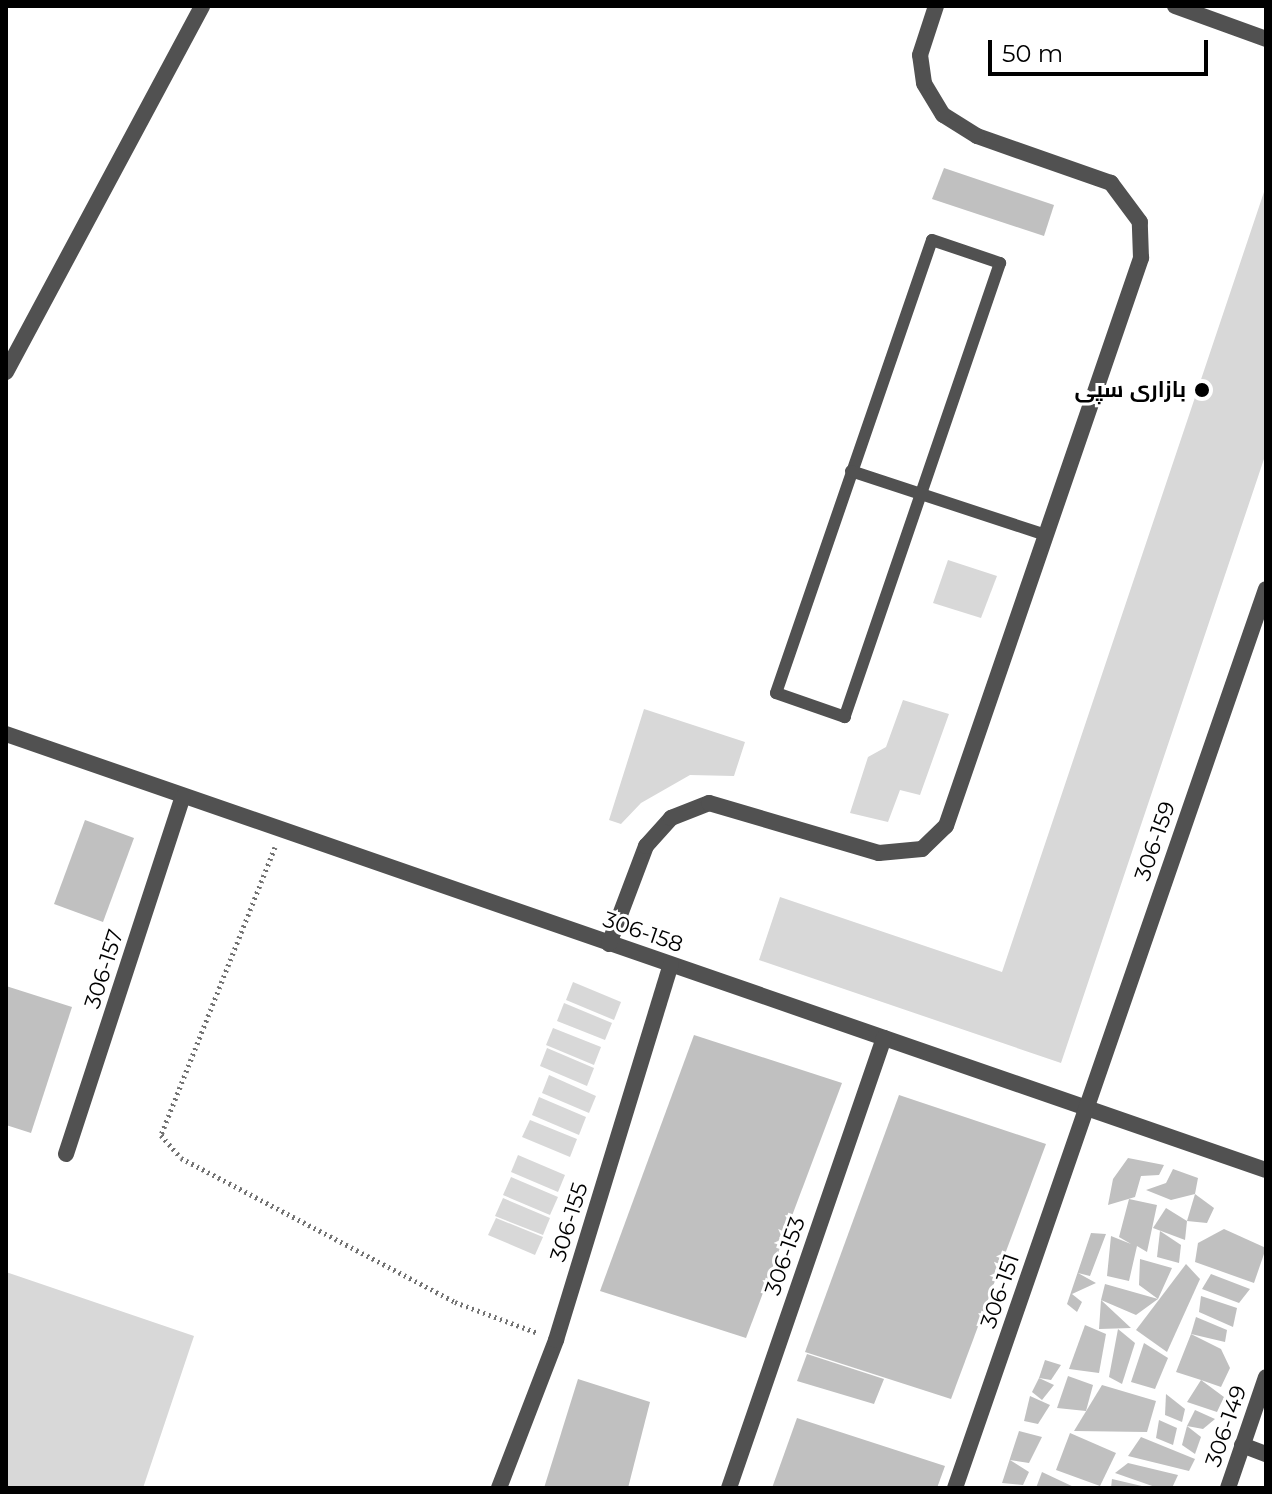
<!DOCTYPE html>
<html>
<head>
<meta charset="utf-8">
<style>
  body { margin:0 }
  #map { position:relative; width:1272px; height:1494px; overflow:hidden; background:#fff; font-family:Montserrat,Cairo,sans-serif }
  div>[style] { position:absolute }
  .green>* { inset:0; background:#d8d8d8 }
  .building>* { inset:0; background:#c0c0c0 }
  .path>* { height:5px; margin-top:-2.5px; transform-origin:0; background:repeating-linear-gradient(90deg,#737373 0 2px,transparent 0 6px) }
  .service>* { height:12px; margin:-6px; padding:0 6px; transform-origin:6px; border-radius:6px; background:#515151 }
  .minor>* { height:16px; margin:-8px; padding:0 8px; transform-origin:8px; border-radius:8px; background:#515151 }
  .tertiary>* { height:16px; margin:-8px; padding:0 8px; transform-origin:8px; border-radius:8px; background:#515151 }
  .dots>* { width:22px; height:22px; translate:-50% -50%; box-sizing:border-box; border:4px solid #fff; border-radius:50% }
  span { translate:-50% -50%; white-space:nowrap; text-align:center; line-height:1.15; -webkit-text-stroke:6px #fff; paint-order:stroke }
  .poi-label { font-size:22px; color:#000; font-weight:700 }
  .right { translate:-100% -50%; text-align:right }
  .street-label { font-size:22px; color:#000 }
  .frame { position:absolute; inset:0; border:8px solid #000; pointer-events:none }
  .scale { position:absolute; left:988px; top:40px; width:220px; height:36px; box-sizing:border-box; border:4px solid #000; border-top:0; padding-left:10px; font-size:24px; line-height:28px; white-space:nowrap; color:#000; -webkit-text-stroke:6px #fff; paint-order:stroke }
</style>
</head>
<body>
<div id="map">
  <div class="green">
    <i style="clip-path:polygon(1266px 186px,1266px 453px,1061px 1063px,759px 960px,780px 897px,1002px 972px)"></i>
    <i style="clip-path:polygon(948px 560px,997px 576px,981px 618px,933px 603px)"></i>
    <i style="clip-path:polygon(903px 700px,949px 714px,920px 795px,900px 790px,888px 822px,850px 813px,868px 757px,886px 747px)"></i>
    <i style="clip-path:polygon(644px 709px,745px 742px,734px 776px,690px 775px,641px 803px,621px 824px,609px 820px)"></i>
    <i style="clip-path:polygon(573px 982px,621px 1002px,614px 1020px,566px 1000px)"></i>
    <i style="clip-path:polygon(564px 1003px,612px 1023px,605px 1040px,557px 1021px)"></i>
    <i style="clip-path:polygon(553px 1028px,601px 1047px,594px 1065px,546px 1045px)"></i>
    <i style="clip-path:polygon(547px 1048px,594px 1068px,587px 1086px,540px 1066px)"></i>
    <i style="clip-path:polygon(549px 1075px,596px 1096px,589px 1113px,542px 1093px)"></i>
    <i style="clip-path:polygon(539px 1097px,586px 1117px,579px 1135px,532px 1115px)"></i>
    <i style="clip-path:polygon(530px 1120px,577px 1139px,570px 1157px,522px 1137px)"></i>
    <i style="clip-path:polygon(518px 1155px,565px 1175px,558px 1192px,511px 1172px)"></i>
    <i style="clip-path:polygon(511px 1177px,558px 1197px,550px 1215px,503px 1195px)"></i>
    <i style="clip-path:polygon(503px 1198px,550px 1218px,543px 1235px,495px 1216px)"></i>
    <i style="clip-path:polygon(496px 1218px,543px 1237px,535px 1255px,488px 1235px)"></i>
    <i style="clip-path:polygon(6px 1272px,194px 1336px,143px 1488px,6px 1488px)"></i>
  </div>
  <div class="building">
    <i style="clip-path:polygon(944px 168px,1054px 205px,1044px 236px,932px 199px)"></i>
    <i style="clip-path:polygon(85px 820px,134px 838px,103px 922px,54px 904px)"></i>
    <i style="clip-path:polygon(6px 986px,72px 1007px,31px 1133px,6px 1125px)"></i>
    <i style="clip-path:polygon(694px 1035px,842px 1083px,746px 1338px,600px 1291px)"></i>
    <i style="clip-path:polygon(899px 1095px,1046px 1144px,951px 1399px,805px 1352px)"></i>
    <i style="clip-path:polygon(1128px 1158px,1164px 1165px,1159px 1175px,1141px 1176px,1135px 1197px,1108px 1205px,1113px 1179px)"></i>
    <i style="clip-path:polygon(1173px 1169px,1198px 1178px,1195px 1194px,1171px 1200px,1146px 1190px,1166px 1183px)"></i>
    <i style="clip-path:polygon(1195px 1194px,1214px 1208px,1207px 1223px,1187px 1221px)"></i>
    <i style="clip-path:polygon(1129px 1199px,1157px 1205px,1147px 1252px,1137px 1246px,1129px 1281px,1107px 1276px,1111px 1236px,1131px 1244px,1119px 1237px)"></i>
    <i style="clip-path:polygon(1166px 1208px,1187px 1221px,1185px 1240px,1153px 1228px)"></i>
    <i style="clip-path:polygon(1224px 1229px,1266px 1248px,1254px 1283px,1195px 1262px,1198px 1243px)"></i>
    <i style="clip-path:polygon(1160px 1231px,1181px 1245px,1179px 1263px,1157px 1257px)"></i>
    <i style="clip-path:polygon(1091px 1233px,1106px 1234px,1090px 1276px,1078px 1273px,1096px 1283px,1072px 1294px,1082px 1302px,1077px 1312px,1067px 1304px)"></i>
    <i style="clip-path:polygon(1140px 1259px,1172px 1268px,1158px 1299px,1136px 1315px,1101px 1300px,1131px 1328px,1099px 1329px,1101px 1300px,1105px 1284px,1158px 1299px,1139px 1285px)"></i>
    <i style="clip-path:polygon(1186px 1264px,1200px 1279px,1167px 1352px,1136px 1330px)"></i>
    <i style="clip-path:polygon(1211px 1274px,1250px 1289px,1239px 1303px,1202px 1289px)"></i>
    <i style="clip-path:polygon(1201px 1296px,1237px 1308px,1233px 1327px,1199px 1312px)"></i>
    <i style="clip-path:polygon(1196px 1317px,1227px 1330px,1225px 1342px,1191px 1334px)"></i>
    <i style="clip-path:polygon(1085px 1325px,1106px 1334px,1099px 1373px,1069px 1369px)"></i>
    <i style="clip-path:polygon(1118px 1329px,1135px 1343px,1122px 1384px,1109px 1377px)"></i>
    <i style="clip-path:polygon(1191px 1334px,1221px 1349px,1230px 1368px,1221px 1387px,1201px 1380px,1224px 1397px,1217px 1412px,1187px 1402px,1201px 1380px,1176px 1372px)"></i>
    <i style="clip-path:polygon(1144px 1343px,1168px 1358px,1155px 1389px,1131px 1382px)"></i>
    <i style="clip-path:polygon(807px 1354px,884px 1379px,874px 1404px,797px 1381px)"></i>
    <i style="clip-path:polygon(1045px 1360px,1061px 1365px,1051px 1380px,1039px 1378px)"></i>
    <i style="clip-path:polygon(1068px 1376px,1093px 1385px,1086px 1411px,1057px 1408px)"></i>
    <i style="clip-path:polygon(1039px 1378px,1054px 1385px,1042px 1400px,1032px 1392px)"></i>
    <i style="clip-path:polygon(578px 1379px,650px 1402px,628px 1488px,544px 1488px)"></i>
    <i style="clip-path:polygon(1102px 1385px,1156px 1401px,1147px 1432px,1074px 1431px)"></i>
    <i style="clip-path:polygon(1166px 1394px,1185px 1409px,1182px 1422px,1165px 1415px)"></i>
    <i style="clip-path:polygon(1030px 1396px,1050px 1405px,1038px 1424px,1024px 1421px)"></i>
    <i style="clip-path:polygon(1195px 1410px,1215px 1419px,1203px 1429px,1187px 1426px)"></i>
    <i style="clip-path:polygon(797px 1418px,945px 1466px,937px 1488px,772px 1488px)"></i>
    <i style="clip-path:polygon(1159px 1420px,1177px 1428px,1173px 1445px,1156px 1438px)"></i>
    <i style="clip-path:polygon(1187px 1426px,1201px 1437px,1195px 1454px,1182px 1445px)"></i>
    <i style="clip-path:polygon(1019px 1431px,1042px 1437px,1029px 1463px,1010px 1460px,1029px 1472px,1023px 1485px,1002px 1483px)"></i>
    <i style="clip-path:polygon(1070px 1433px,1116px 1453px,1100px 1486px,1056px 1470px)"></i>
    <i style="clip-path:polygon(1141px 1437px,1195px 1459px,1189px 1471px,1128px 1456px)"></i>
    <i style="clip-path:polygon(1128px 1463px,1178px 1475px,1172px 1488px,1158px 1488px,1115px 1473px)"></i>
    <i style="clip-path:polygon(1042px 1472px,1076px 1488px,1036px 1488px)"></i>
    <i style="clip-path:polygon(1112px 1479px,1146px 1487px,1146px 1488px,1111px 1488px)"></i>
  </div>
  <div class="path">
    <i style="left:275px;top:847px;width:310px;rotate:111.6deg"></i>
    <i style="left:161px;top:1135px;width:30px;rotate:49deg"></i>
    <i style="left:181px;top:1158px;width:310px;rotate:27.7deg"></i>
    <i style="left:455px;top:1302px;width:89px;rotate:20.5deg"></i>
  </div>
  <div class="service">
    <i style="left:932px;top:240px;width:72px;rotate:18.7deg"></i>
    <i style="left:1000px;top:263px;width:480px;rotate:108.9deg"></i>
    <i style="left:845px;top:717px;width:73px;rotate:-160.8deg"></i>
    <i style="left:776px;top:693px;width:479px;rotate:-71deg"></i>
    <i style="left:851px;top:471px;width:205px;rotate:18.2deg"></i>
  </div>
  <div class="minor">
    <i style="left:6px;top:372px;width:415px;rotate:-61.8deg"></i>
    <i style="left:6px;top:734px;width:1333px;rotate:19.09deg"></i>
    <i style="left:609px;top:944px;width:105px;rotate:-69.3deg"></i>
    <i style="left:646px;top:846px;width:38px;rotate:-48deg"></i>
    <i style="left:671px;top:818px;width:41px;rotate:-21.5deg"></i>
    <i style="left:709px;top:803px;width:177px;rotate:16.4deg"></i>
    <i style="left:879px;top:853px;width:43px;rotate:-5.3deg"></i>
    <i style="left:922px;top:849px;width:33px;rotate:-44deg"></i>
    <i style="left:946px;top:826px;width:601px;rotate:-71.05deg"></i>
    <i style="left:1141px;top:258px;width:36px;rotate:-92deg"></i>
    <i style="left:1140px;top:222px;width:49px;rotate:-126.6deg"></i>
    <i style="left:1111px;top:183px;width:142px;rotate:-160.7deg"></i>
    <i style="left:977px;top:136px;width:40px;rotate:-148deg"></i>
    <i style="left:943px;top:115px;width:37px;rotate:-121deg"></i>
    <i style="left:924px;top:83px;width:28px;rotate:-98deg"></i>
    <i style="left:920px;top:55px;width:52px;rotate:-71.9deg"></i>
    <i style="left:66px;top:1154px;width:376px;rotate:-71.9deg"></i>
    <i style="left:1242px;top:1445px;width:26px;rotate:21deg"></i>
    <i style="left:499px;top:1488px;width:159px;rotate:-68.9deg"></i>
    <i style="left:556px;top:1340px;width:392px;rotate:-73deg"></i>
    <i style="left:729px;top:1488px;width:476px;rotate:-71deg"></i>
    <i style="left:955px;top:1488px;width:951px;rotate:-70.92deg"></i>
    <i style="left:1228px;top:1488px;width:117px;rotate:-71.1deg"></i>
  </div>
  <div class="tertiary">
    <i style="left:1175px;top:6px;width:97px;rotate:19.9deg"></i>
  </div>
  <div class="dots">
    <i style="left:1202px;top:390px;background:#000"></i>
  </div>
  <div class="poi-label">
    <span class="right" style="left:1186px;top:390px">بازاری سپی</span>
  </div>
  <div class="street-label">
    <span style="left:1155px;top:841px;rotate:-71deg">306-159</span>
    <span style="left:643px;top:932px;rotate:19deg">306-158</span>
    <span style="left:104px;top:969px;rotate:-72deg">306-157</span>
    <span style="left:569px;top:1222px;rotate:-73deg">306-155</span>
    <span style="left:785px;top:1256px;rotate:-71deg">306-153</span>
    <span style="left:1000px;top:1291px;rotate:-71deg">306-151</span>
    <span style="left:1226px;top:1426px;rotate:-71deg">306-149</span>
  </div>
  <div class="frame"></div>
  <div class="scale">50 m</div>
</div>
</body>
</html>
